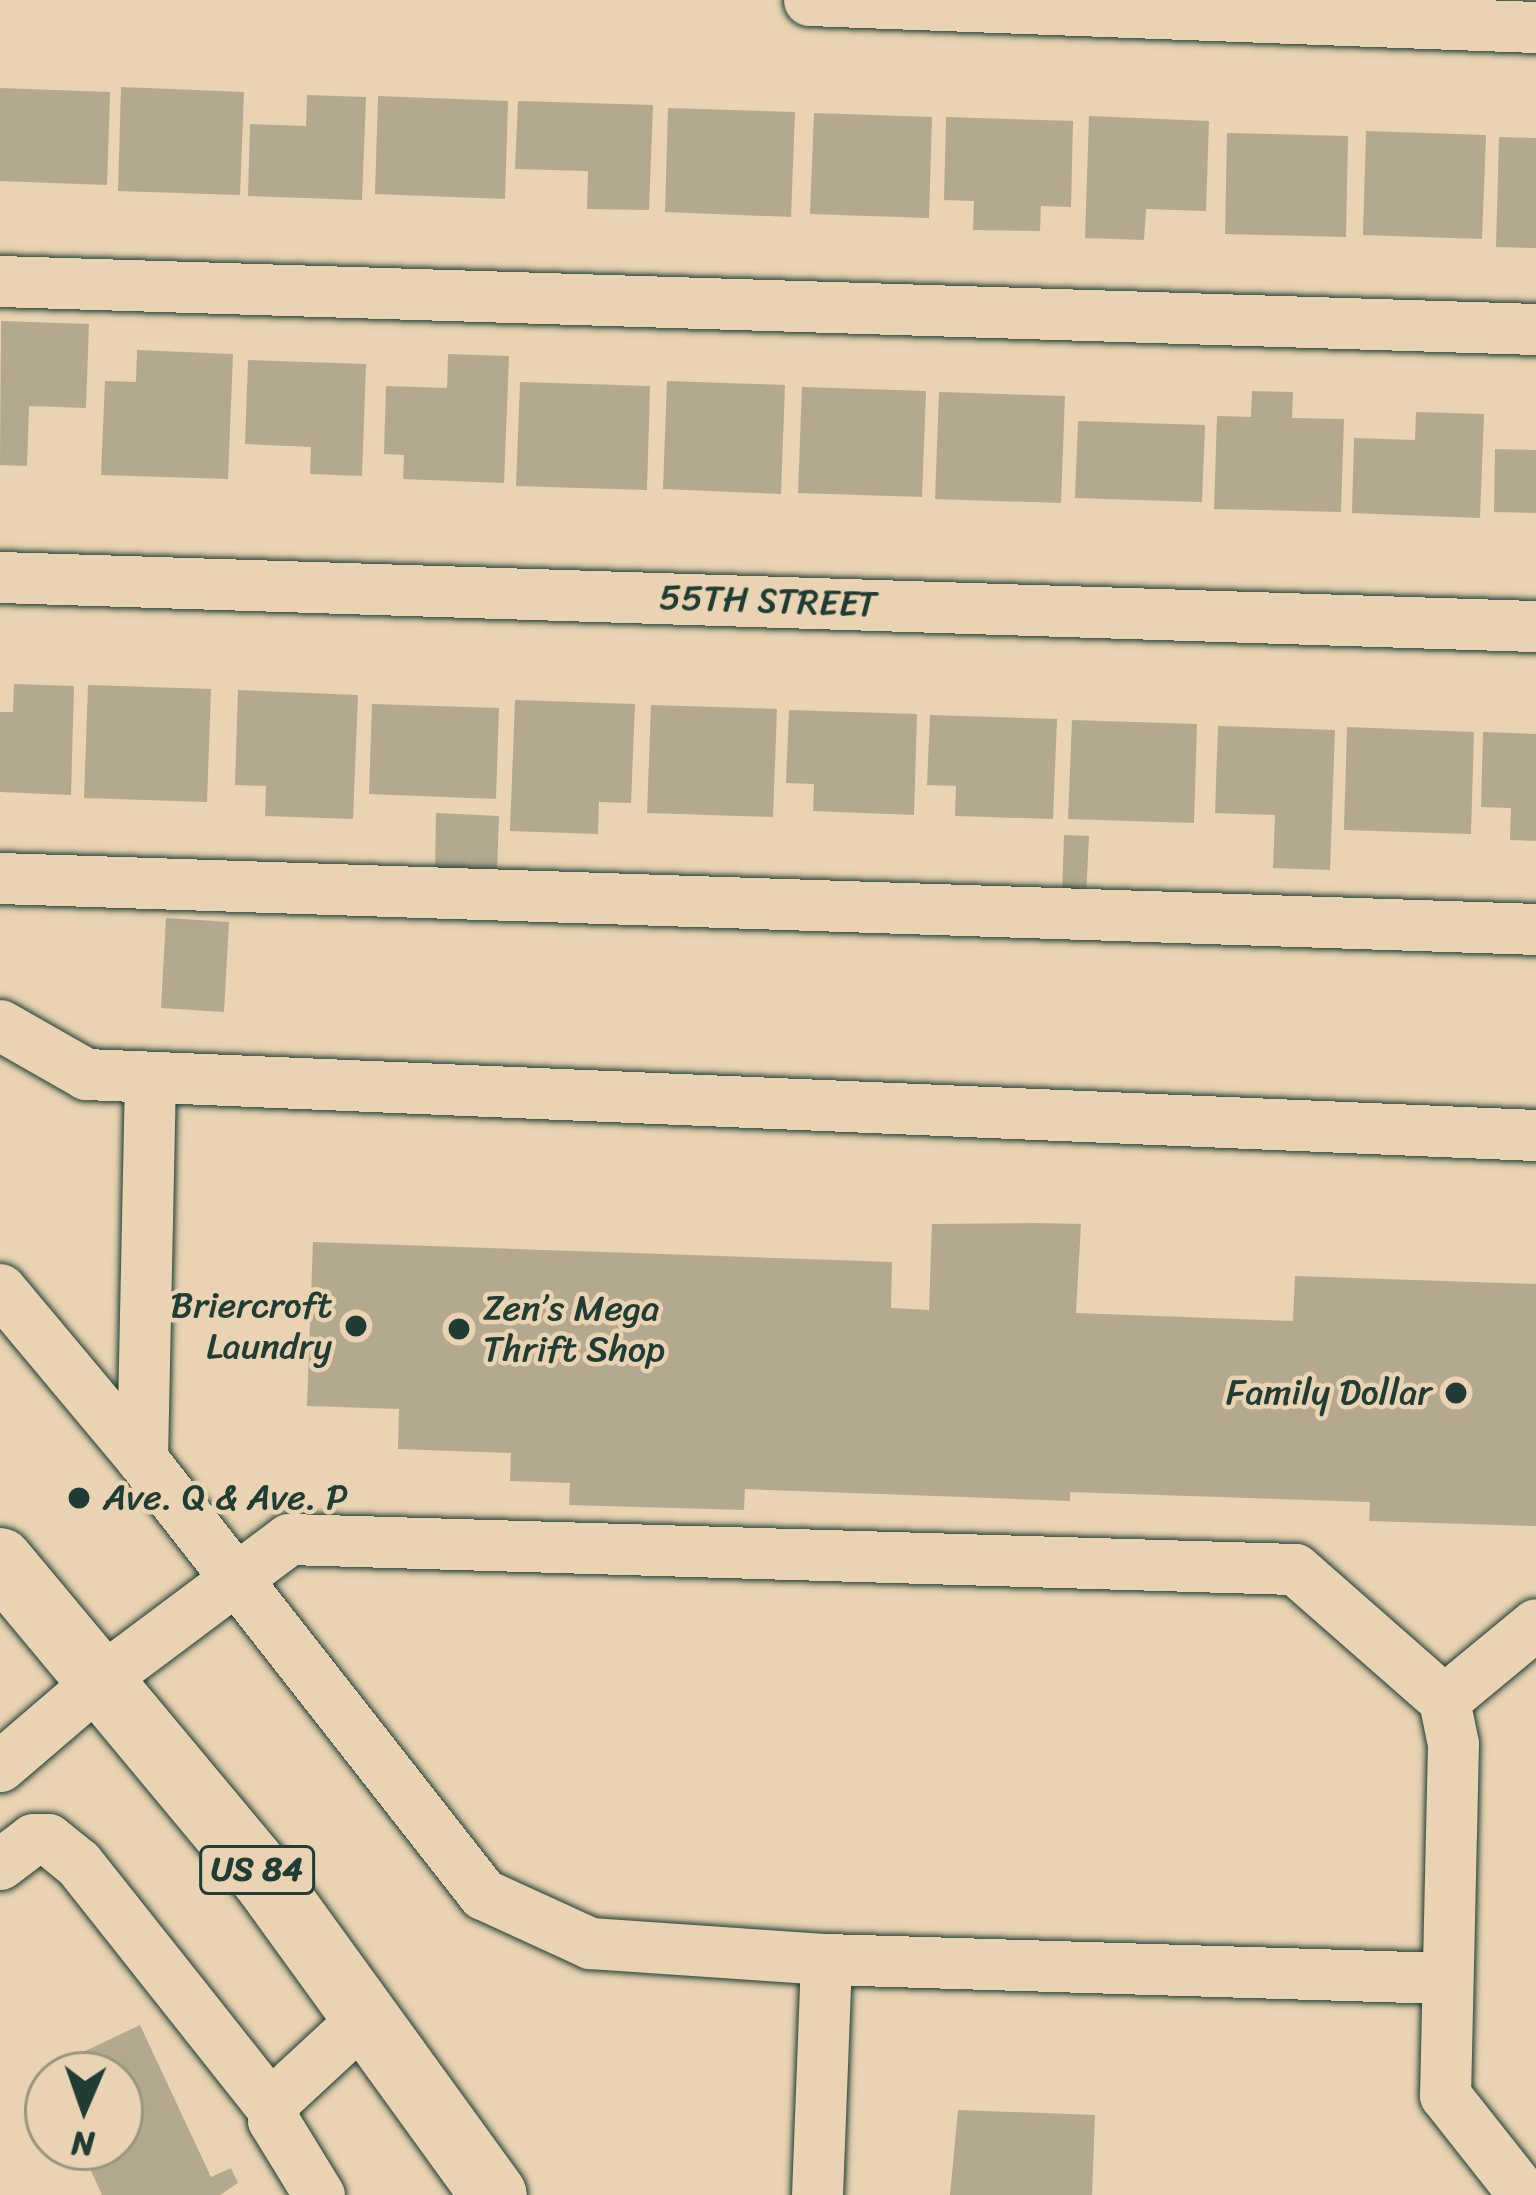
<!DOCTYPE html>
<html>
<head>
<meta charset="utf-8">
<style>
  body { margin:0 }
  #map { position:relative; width:1536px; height:2195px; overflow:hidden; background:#e9d3b2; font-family:Sriracha,sans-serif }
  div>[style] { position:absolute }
  .building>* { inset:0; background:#b2a98f }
  .roads { filter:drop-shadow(0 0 3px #1f3d34) drop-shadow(0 0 3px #1f3d34) }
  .minor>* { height:51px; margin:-25.5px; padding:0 25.5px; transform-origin:25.5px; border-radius:25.5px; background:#e9d3b2 }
  .highway>* { height:66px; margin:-33px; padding:0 33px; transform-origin:33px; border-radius:33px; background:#e9d3b2 }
  .dots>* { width:33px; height:33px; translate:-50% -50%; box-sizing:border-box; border:6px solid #e9d3b2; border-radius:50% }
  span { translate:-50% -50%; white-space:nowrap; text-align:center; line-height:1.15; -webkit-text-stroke:9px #e9d3b2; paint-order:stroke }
  .shield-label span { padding:3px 9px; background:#e9d3b2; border:3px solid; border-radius:9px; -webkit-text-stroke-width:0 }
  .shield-label { font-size:33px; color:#1f3d34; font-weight:700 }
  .street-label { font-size:36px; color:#1f3d34 }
  .poi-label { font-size:36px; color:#1f3d34 }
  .right { translate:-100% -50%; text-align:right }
  .left { translate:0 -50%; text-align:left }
  .north { position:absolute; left:24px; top:2051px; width:120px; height:120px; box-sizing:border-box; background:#e9d3b2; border:3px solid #989780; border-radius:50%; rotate:182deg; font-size:33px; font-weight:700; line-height:48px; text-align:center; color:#1f3d34 }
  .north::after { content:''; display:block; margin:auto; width:42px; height:54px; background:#1f3d34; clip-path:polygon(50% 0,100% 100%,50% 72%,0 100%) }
</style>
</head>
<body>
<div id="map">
  <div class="building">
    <i style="clip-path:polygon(121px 87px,244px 92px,240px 195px,118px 191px)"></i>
    <i style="clip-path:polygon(0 88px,110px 92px,107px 185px,0 181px)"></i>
    <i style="clip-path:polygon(307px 95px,366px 97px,362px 200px,248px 196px,250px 124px,306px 126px)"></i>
    <i style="clip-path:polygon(378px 96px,508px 101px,505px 199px,375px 194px)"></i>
    <i style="clip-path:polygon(518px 101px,653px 105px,649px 210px,587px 209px,588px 171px,515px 169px)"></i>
    <i style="clip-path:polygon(668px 108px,795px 112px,791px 217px,665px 212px)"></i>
    <i style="clip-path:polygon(814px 113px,932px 117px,929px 218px,810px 214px)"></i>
    <i style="clip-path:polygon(1089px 116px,1209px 121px,1206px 211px,1146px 209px,1144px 240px,1085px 238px)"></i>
    <i style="clip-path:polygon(946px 117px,1073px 121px,1071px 207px,1041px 206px,1040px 231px,973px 230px,974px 201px,944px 200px)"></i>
    <i style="clip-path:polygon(1366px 131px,1486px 135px,1482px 239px,1363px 235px)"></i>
    <i style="clip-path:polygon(1227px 133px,1348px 136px,1346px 237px,1225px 234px)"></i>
    <i style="clip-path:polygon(1499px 137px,1536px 138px,1536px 248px,1496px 247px)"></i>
    <i style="clip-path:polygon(1px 321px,89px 324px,86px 408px,29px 406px,27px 466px,0 465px)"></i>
    <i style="clip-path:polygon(137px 350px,233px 354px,228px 479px,101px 475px,105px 381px,136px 382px)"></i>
    <i style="clip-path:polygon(448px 354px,509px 356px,504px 483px,403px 479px,404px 455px,384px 454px,386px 386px,447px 388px)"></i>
    <i style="clip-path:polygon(248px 360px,366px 364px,362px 476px,310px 474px,311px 447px,245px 444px)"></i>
    <i style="clip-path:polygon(667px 381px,785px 385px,781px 494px,663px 489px)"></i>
    <i style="clip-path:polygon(520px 382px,650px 386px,647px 490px,516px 486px)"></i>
    <i style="clip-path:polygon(802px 387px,926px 391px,922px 497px,798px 493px)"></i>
    <i style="clip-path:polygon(1252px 391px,1293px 392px,1292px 418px,1344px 419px,1341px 512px,1214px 509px,1217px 416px,1251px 417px)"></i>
    <i style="clip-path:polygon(939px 392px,1065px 396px,1061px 503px,935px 499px)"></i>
    <i style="clip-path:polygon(1416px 412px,1484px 414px,1480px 518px,1352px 513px,1354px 438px,1415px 440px)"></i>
    <i style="clip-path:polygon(1078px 421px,1205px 425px,1202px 502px,1075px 498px)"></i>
    <i style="clip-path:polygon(1495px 449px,1536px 450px,1536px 513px,1494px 512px)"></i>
    <i style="clip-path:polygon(14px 684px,74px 686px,71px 795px,0 792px,0 712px,13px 712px)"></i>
    <i style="clip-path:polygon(88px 685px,211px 689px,207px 802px,84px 798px)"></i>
    <i style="clip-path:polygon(238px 690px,358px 695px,353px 819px,265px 816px,266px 786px,235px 785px)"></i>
    <i style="clip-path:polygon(515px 700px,635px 704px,631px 803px,599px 802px,598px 834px,510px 831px)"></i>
    <i style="clip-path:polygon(372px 704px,499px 708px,496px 799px,369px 794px)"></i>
    <i style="clip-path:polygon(651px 705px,777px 709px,773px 817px,647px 813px)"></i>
    <i style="clip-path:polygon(789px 710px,917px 714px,914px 815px,813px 811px,814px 784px,786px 783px)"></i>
    <i style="clip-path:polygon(930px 715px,1057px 719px,1053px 819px,955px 816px,956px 786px,927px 785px)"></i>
    <i style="clip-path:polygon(1072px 720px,1197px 724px,1194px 823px,1068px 819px)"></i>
    <i style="clip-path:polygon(1218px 726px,1335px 730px,1330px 870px,1273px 868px,1275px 815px,1215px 813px)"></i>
    <i style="clip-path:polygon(1347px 727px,1474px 732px,1471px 834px,1344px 830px)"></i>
    <i style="clip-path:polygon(1483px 732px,1536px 734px,1536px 841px,1510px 840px,1511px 808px,1481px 807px)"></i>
    <i style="clip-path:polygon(436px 813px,499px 816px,497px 871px,435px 869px)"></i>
    <i style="clip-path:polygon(1064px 835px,1089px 836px,1086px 897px,1062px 897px)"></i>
    <i style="clip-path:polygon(166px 918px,229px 922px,224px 1012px,161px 1008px)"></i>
    <i style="clip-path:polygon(1037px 1223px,1081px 1224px,1076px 1313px,1293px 1321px,1295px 1276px,1536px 1284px,1536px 1526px,1369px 1521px,1370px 1502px,1070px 1492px,1070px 1501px,745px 1489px,744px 1510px,569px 1505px,570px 1483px,510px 1481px,511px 1453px,398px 1449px,399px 1409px,307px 1406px,313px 1242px,892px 1262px,891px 1308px,929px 1310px,932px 1224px)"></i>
    <i style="clip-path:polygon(140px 2025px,211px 2177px,231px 2168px,238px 2183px,220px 2195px,102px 2195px,80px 2147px,120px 2147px,120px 2075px,43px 2071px)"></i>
    <i style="clip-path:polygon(958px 2110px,1095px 2115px,1092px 2195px,950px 2195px)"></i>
  </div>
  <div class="roads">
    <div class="minor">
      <i style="left:809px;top:0;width:728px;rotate:2.13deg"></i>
      <i style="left:0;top:281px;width:1537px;rotate:1.79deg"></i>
      <i style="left:0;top:577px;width:1537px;rotate:1.83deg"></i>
      <i style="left:0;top:878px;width:1537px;rotate:1.9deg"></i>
      <i style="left:0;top:1025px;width:99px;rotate:29.7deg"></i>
      <i style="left:86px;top:1074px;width:1451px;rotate:2.41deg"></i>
      <i style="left:150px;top:1077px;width:382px;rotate:91.2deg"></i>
      <i style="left:142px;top:1459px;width:553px;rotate:51.91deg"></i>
      <i style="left:483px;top:1894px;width:118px;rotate:24.6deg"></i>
      <i style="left:590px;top:1943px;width:237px;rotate:3.9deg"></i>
      <i style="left:826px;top:1959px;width:619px;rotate:1.76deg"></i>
      <i style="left:0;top:1289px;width:222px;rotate:50.1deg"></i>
      <i style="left:1444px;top:1700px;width:119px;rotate:-39.6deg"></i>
      <i style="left:0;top:1766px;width:130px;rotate:-40.6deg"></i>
      <i style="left:99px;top:1681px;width:237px;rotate:-36.8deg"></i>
      <i style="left:289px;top:1539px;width:1006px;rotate:1.71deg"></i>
      <i style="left:1295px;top:1569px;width:198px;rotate:41.3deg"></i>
      <i style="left:1444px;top:1700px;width:45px;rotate:78.4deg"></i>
      <i style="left:1453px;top:1744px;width:351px;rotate:91.3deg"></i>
      <i style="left:1445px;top:2095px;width:127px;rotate:51.7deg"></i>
      <i style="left:0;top:1864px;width:41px;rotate:-37.1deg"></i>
      <i style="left:33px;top:1839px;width:15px"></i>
      <i style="left:48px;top:1839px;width:38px;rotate:39deg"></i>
      <i style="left:78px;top:1863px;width:315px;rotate:51.6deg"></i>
      <i style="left:319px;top:2195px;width:88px;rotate:-121.5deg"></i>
      <i style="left:273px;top:2120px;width:19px;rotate:-87deg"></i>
      <i style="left:274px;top:2101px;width:128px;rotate:-42.8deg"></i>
      <i style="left:817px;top:2195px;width:236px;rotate:-87.8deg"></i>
    </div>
    <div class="highway">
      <i style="left:0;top:1561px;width:419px;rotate:50.2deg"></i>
      <i style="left:268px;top:1883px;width:385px;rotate:54.1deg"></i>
    </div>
  </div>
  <div class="dots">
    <i style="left:356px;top:1326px;background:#1f3d34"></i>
    <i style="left:459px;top:1329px;background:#1f3d34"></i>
    <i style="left:1456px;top:1393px;background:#1f3d34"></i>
    <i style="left:79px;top:1498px;background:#1f3d34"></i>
  </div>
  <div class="shield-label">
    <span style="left:257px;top:1870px">US 84</span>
  </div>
  <div class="street-label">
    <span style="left:768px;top:601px;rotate:2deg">55TH STREET</span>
  </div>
  <div class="poi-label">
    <span class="right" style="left:332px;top:1326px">Briercroft<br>Laundry</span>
    <span class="left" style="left:483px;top:1329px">Zen’s Mega<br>Thrift Shop</span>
    <span class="right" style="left:1432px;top:1393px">Family Dollar</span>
    <span class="left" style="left:103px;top:1498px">Ave. Q &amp; Ave. P</span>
  </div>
  <div class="north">N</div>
</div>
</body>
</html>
